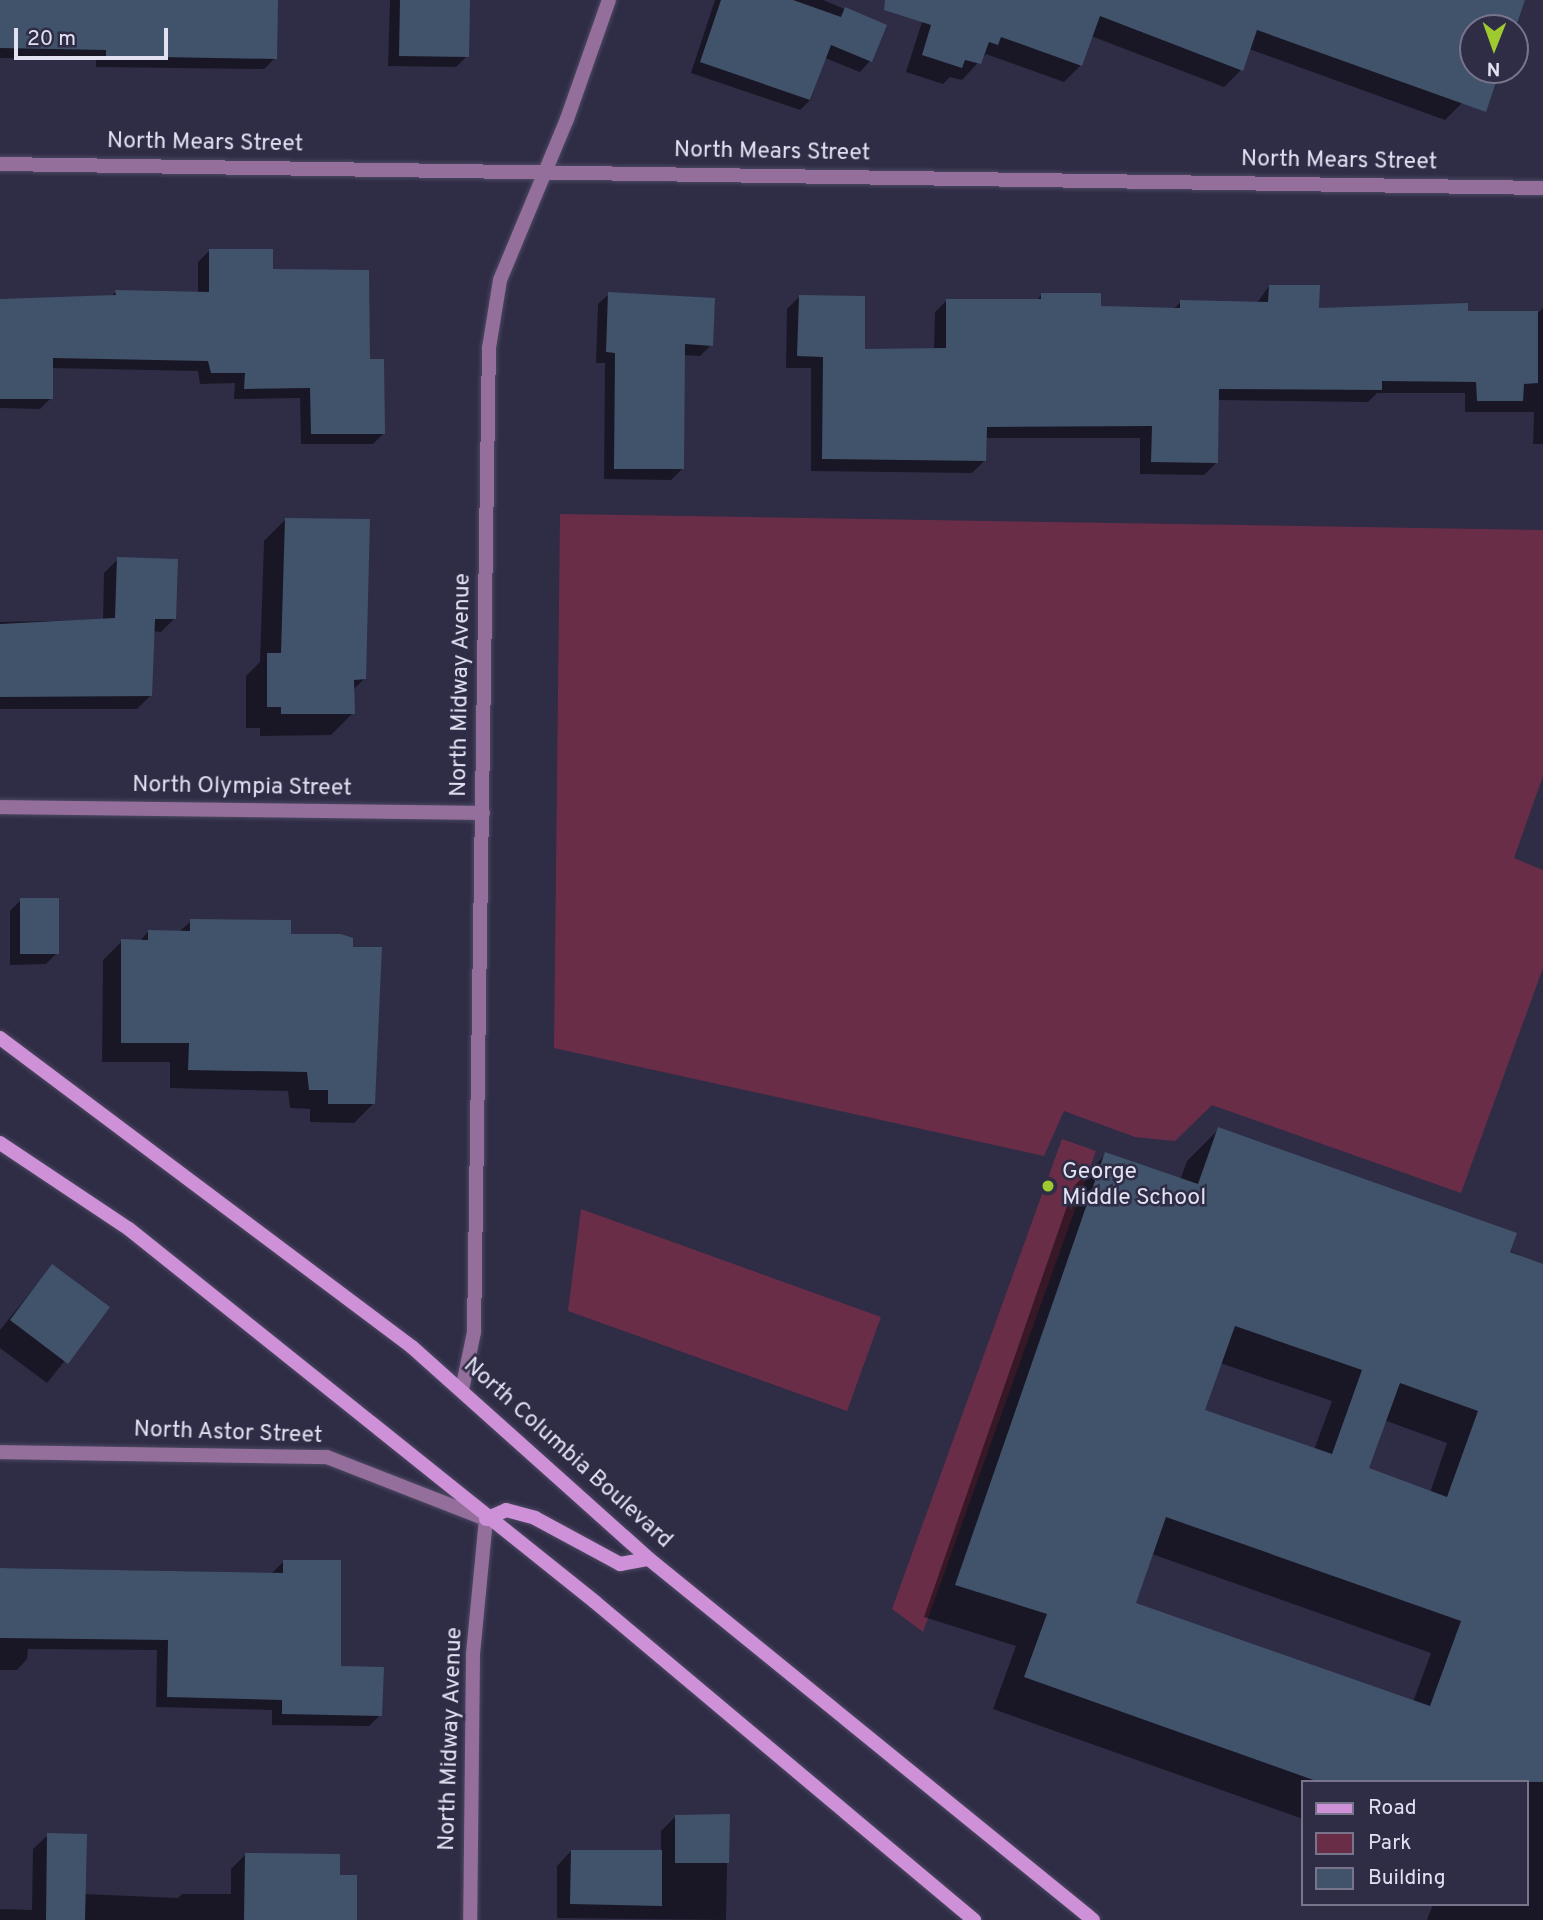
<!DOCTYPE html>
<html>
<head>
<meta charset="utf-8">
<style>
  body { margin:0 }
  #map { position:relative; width:1543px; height:1920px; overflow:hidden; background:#2f2c46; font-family:Overpass,sans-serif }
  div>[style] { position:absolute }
  .green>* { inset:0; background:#6a2d48 }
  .shadow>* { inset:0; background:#0007 }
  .building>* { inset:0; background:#41536b }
  .roads { filter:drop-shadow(0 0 2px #4c4962) drop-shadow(0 0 2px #4c4962) }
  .street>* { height:14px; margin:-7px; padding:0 7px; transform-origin:7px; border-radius:7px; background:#956f9b }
  .secondary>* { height:14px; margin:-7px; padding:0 7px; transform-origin:7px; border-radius:7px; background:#ce91d7 }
  .dots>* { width:19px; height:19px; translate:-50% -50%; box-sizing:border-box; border:4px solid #2f2c46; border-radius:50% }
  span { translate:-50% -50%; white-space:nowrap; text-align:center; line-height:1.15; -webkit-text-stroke:5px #2f2c46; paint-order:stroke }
  .street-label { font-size:23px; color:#e2e1f2 }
  .poi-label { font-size:23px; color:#e2e1f2 }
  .left { translate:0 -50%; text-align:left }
  .legend { position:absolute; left:1301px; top:1780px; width:228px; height:126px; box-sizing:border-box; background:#2f2c46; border:2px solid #77748b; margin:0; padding:9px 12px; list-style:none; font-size:21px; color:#e2e1f2 }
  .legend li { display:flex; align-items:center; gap:14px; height:35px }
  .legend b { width:35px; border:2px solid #77748b }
  .north { position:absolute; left:1459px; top:14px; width:70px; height:70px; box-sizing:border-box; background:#2f2c46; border:2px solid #77748b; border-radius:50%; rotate:181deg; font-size:19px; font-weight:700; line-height:28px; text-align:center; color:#e2e1f2 }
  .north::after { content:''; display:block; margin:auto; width:24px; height:32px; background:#9eca2f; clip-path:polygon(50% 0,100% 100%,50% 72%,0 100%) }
  .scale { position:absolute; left:14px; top:28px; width:154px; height:32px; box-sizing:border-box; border:4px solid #e2e1f2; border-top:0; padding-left:9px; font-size:21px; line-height:24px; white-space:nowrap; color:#e2e1f2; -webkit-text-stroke:5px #2f2c46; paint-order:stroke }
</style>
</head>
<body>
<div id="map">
  <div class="green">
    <i style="clip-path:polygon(560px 514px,1543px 530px,1543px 776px,1514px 858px,1543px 870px,1543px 968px,1461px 1193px,1212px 1105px,1175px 1141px,1135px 1137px,1064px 1111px,1044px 1156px,554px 1048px)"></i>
    <i style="clip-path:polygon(1062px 1139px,1096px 1151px,923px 1632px,892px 1609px)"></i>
    <i style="clip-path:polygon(581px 1209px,881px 1317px,847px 1411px,568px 1311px)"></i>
  </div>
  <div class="shadow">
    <i style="clip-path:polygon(0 0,276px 0,275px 58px,264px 69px,96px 67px,96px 60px,0 58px)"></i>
    <i style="clip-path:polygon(390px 0,466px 0,467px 56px,456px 67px,388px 66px)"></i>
    <i style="clip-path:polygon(715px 0,823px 0,885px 26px,870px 61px,860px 72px,825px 58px,811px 99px,800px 110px,691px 73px)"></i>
    <i style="clip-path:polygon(929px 0,1524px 0,1473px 28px,1474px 70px,1462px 103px,1445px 120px,1249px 49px,1241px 70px,1224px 87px,1091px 36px,1081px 65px,1064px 82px,986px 54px,962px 80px,950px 77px,943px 84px,906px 72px)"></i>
    <i style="clip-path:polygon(209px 251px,272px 271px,368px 360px,384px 433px,373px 444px,301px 444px,300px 398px,234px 399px,235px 383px,200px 384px,198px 371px,51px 368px,51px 398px,40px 409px,0 408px,0 300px,110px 297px,116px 292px,198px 293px,198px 262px)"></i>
    <i style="clip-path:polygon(1269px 286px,1317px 310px,1539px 312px,1543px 308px,1543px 444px,1533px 444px,1534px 412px,1465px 412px,1465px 393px,1377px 393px,1368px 402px,1217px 400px,1216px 463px,1204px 475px,1140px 474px,1140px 438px,985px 438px,985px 460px,972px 473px,811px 471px,811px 368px,786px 368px,787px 309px,799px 297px,863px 351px,934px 350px,935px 312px,947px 300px,1036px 301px,1042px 294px,1099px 308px,1173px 309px,1181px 302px,1257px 303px)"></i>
    <i style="clip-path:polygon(609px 294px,711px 345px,700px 356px,683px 355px,682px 469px,671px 480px,604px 479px,605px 363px,596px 363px,598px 304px)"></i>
    <i style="clip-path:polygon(285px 520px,364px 679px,353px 690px,353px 713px,331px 735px,260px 736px,260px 728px,246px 728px,246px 676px,260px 662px,264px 541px)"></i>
    <i style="clip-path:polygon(118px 559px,175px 618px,161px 632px,152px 631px,151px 695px,137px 709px,0 709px,0 622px,103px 620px,104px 573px)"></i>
    <i style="clip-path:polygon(21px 900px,57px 953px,46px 964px,10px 965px,10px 911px)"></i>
    <i style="clip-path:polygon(191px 921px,289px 935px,373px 1104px,354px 1123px,310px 1122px,310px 1109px,290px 1108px,288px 1091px,170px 1088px,170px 1062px,102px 1062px,103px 960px,122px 941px,139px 942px,148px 932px,179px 932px)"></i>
    <i style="clip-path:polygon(evenodd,1219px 1129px,1543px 1265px,1543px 1920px,1427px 1920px,1433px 1904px,1527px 1904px,1527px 1782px,1303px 1782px,1303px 1819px,993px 1709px,1016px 1646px,924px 1617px,1074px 1186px,1106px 1154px,1180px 1180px,1187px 1161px,1219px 1129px,1220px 1363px,1332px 1401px,1314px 1450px,1203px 1411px,1220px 1363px,1219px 1129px,1384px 1420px,1447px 1443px,1430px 1493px,1367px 1470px,1384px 1420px,1219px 1129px,1152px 1554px,1431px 1653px,1413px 1702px,1134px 1604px,1152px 1554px)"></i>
    <i style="clip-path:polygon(52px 1266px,108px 1307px,47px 1383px,0 1348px,0 1330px)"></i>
    <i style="clip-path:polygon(283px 1562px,339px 1668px,380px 1715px,369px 1726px,272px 1725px,272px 1710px,156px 1707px,157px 1650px,28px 1649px,27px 1659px,17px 1670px,0 1670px,0 1568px,272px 1573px)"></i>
    <i style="clip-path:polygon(728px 1816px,726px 1920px,557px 1918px,557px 1866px,571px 1851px,661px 1851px,661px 1831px,675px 1817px)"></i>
    <i style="clip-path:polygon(48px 1835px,84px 1894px,178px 1898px,182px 1894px,231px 1894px,231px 1869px,246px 1854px,338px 1876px,355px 1920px,0 1920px,0 1909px,32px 1910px,33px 1849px)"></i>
  </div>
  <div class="building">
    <i style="clip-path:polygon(0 0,278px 0,277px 59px,106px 56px,106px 50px,0 48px)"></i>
    <i style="clip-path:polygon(400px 0,470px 0,469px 57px,399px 56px)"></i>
    <i style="clip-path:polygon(721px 0,793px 0,841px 17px,845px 7px,887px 25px,872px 62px,831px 45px,810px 100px,700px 62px)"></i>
    <i style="clip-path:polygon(885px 0,1525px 0,1515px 29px,1473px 28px,1473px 70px,1500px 70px,1486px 112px,1257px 30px,1243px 71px,1100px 16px,1082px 66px,1001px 37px,998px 45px,989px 42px,981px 64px,965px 60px,962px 68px,922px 55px,931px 25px,884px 10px)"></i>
    <i style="clip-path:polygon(209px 249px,273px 249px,273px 269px,369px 270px,370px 359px,384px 359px,385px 434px,311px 434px,310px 388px,244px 389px,245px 373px,211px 373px,208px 361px,53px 358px,53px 399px,0 399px,0 299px,116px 295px,115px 290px,209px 292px)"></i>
    <i style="clip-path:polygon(1269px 285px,1320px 285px,1319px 308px,1468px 303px,1468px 311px,1538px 311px,1538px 383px,1524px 384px,1523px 401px,1477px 401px,1476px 382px,1382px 381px,1382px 390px,1219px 389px,1218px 463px,1151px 462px,1152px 426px,987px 427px,986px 461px,822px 459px,823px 357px,797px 356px,799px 295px,865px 296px,865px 349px,946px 348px,946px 299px,1041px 299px,1041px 293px,1101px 293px,1101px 306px,1180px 308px,1180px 300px,1268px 302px)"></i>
    <i style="clip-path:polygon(608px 292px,715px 298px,713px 346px,685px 344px,684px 469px,614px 469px,615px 353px,606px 352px)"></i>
    <i style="clip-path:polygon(285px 518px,370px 519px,366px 679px,354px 680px,355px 714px,281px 714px,281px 707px,267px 707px,267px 653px,281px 653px)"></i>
    <i style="clip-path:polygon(117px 557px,178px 559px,176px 619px,155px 619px,152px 696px,0 697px,0 624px,115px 618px)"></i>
    <i style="clip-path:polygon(20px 898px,59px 898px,59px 954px,20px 954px)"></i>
    <i style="clip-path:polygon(190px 919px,291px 920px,291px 934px,341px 934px,353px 938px,353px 947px,382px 947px,375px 1104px,328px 1104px,328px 1090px,309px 1090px,307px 1072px,188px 1070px,189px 1043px,121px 1043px,121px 939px,148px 940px,148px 930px,190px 931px)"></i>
    <i style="clip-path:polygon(evenodd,1218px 1127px,1517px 1233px,1510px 1252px,1543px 1264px,1543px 1782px,1319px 1782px,1024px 1677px,1047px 1614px,955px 1585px,1105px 1152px,1198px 1184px,1218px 1127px,1235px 1326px,1362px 1370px,1332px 1454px,1205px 1410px,1235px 1326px,1218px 1127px,1400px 1383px,1478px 1411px,1447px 1497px,1369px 1468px,1400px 1383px,1218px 1127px,1166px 1517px,1461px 1621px,1430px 1706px,1136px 1603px,1166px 1517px)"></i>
    <i style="clip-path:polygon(52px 1264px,110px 1307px,68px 1364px,10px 1320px)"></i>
    <i style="clip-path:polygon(283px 1560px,341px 1560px,341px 1666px,384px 1667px,382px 1716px,282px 1714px,282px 1700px,167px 1697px,168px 1640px,0 1638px,0 1568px,283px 1573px)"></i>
    <i style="clip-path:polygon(730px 1814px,729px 1863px,675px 1863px,675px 1815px)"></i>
    <i style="clip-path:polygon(47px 1833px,87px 1834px,85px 1920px,46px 1920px)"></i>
    <i style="clip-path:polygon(571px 1850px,662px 1850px,662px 1906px,570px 1904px)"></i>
    <i style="clip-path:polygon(245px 1853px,340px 1854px,340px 1875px,357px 1875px,357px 1920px,244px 1920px)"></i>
  </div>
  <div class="roads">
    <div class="street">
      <i style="left:0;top:164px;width:1543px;rotate:0.89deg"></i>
      <i style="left:0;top:807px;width:483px;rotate:0.7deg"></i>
      <i style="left:462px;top:1390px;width:59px;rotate:-78.3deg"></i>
      <i style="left:474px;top:1332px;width:984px;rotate:-89.13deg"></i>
      <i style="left:489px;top:348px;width:69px;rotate:-80.8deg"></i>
      <i style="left:500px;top:280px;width:174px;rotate:-67.4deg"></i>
      <i style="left:567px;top:119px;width:126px;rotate:-70.6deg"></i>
      <i style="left:0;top:1452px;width:327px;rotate:0.9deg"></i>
      <i style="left:327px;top:1457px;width:171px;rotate:21.3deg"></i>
      <i style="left:486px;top:1519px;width:136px;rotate:95.5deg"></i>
      <i style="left:473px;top:1654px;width:266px;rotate:90.6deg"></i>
    </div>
    <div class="secondary">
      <i style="left:0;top:1038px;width:515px;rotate:36.87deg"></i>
      <i style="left:412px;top:1347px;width:318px;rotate:41.8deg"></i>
      <i style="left:649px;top:1559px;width:572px;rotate:39.11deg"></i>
      <i style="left:0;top:1143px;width:155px;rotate:33.7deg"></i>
      <i style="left:129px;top:1229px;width:597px;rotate:38.67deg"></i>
      <i style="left:595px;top:1602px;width:495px;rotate:40deg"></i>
      <i style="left:486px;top:1519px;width:22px;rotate:-24deg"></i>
      <i style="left:506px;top:1510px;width:30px;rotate:15deg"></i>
      <i style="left:535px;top:1518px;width:97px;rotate:28.4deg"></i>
      <i style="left:620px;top:1564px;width:29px;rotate:-10deg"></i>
    </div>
  </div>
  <div class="dots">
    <i style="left:1048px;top:1186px;background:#9eca2f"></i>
  </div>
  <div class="street-label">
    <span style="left:205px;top:144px;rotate:1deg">North Mears Street</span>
    <span style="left:772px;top:153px;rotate:1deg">North Mears Street</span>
    <span style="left:1339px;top:162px;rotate:1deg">North Mears Street</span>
    <span style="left:462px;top:685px;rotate:-89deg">North Midway Avenue</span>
    <span style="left:242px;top:788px;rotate:1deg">North Olympia Street</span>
    <span style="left:228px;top:1434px;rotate:2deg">North Astor Street</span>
    <span style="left:567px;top:1454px;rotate:42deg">North Columbia Boulevard</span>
    <span style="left:452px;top:1739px;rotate:-88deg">North Midway Avenue</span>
  </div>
  <div class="poi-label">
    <span class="left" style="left:1062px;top:1186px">George<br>Middle School</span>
  </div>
  <ul class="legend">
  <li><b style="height:9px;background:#ce91d7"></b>Road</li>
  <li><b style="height:19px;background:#6a2d48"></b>Park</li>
  <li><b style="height:19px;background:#41536b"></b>Building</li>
  </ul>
  <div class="north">N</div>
  <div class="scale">20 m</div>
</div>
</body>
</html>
